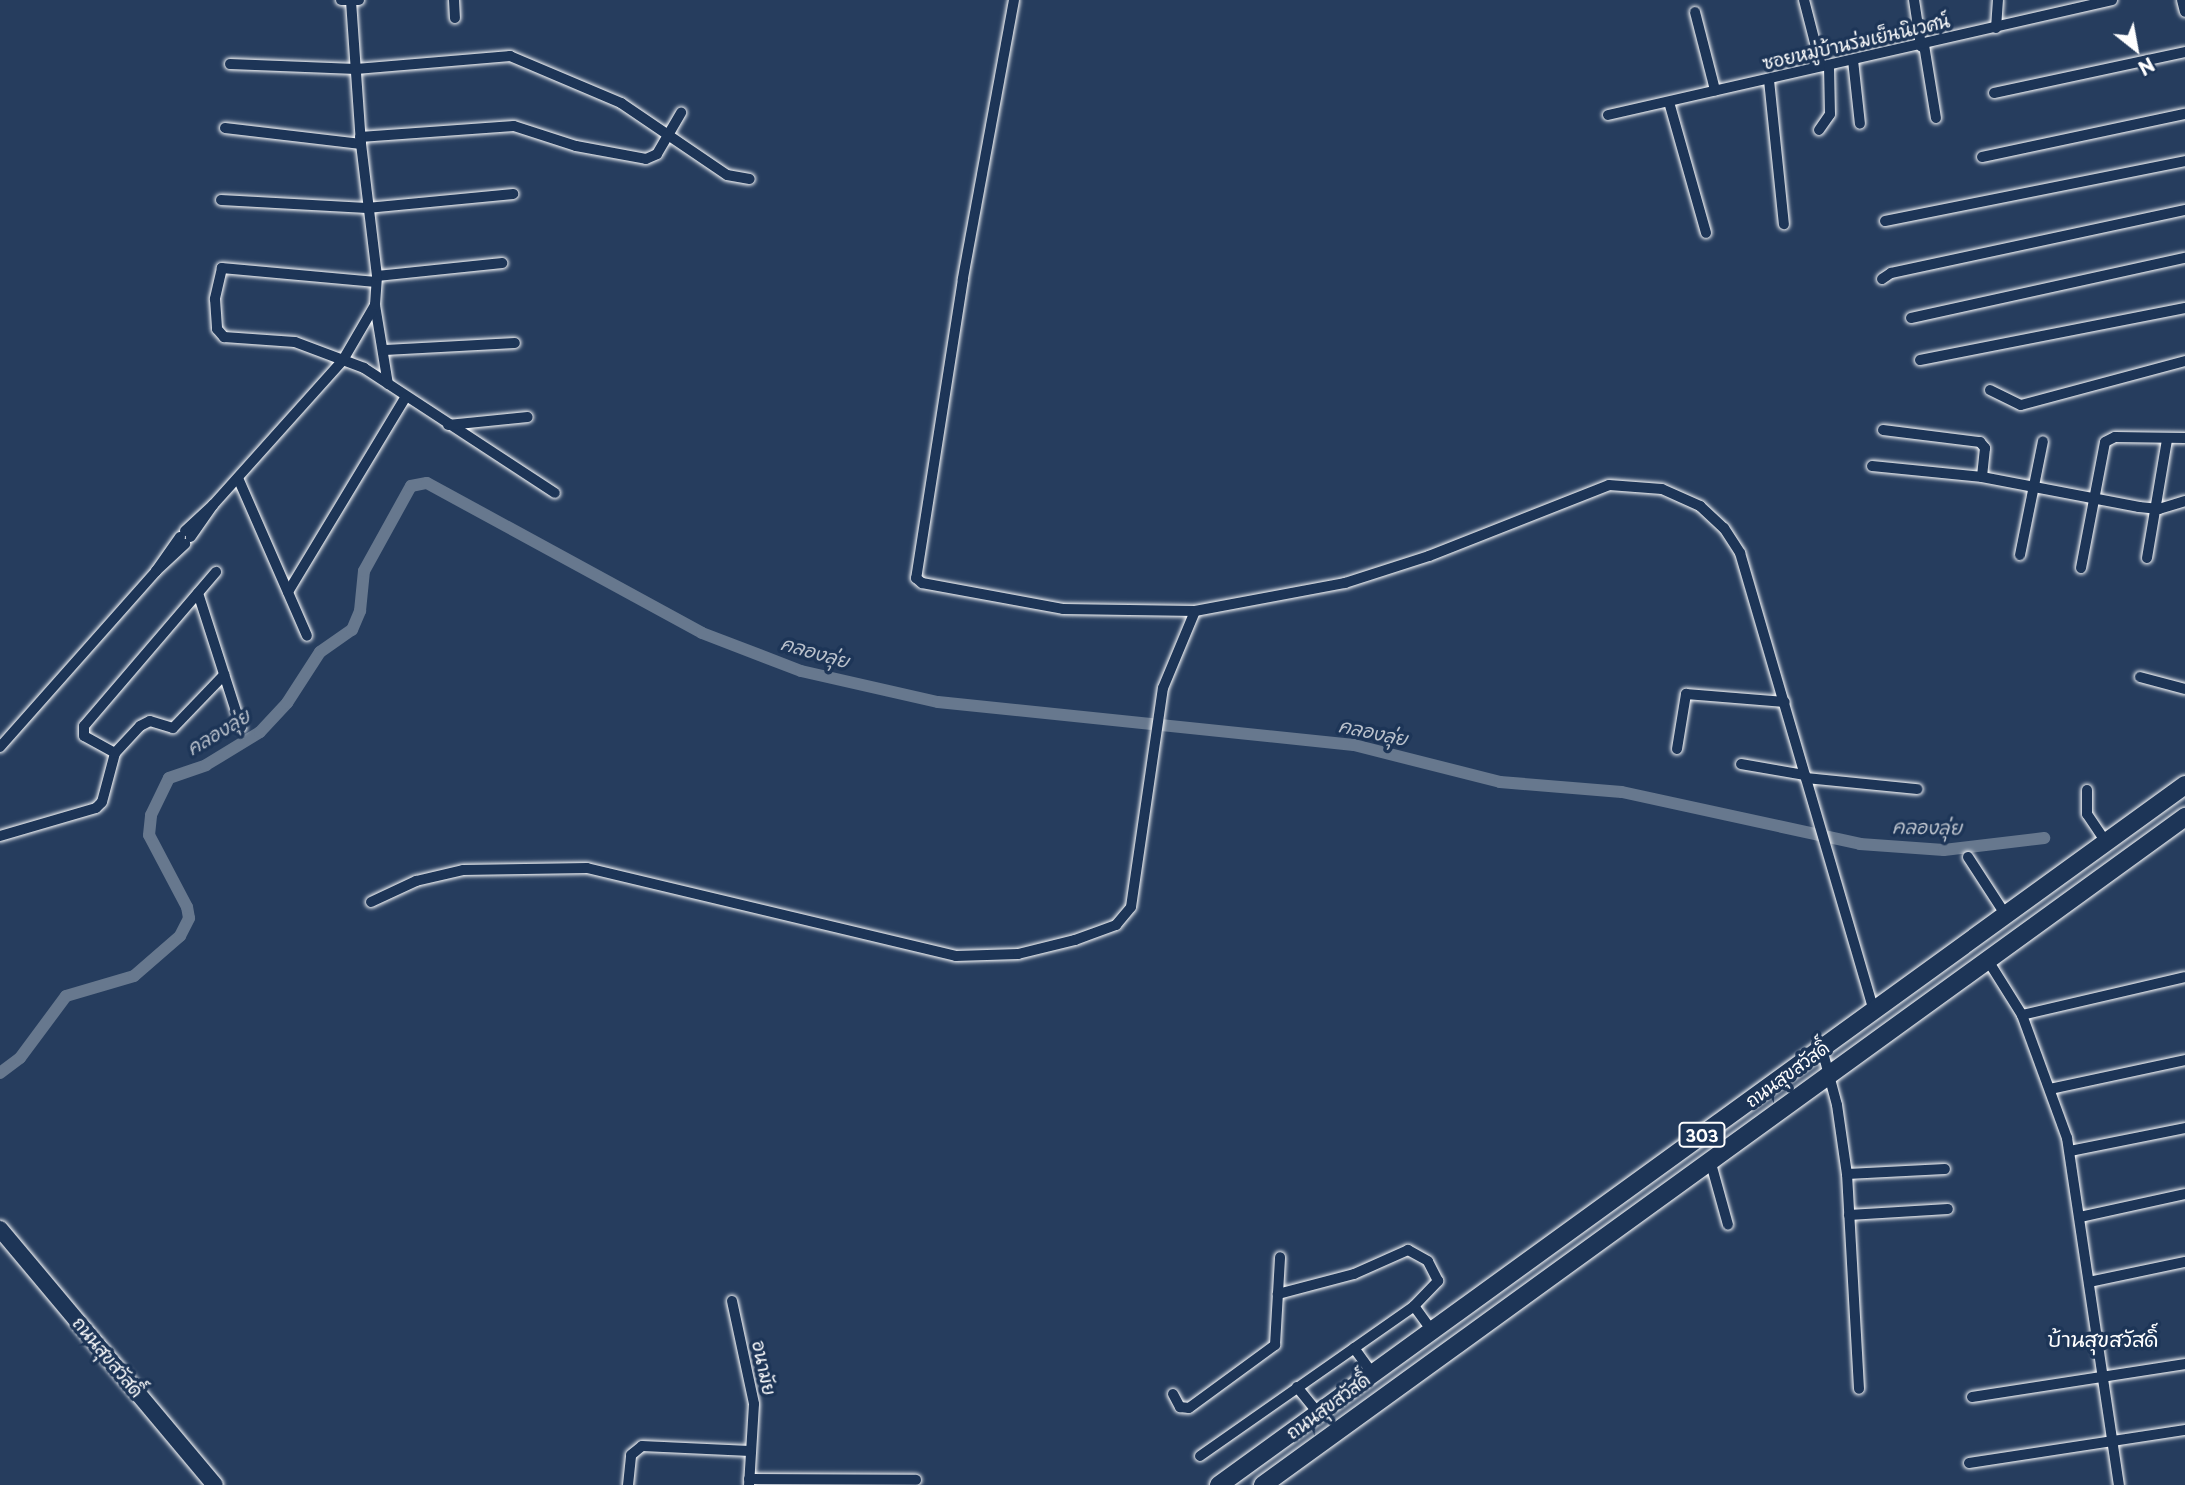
<!DOCTYPE html>
<html>
<head>
<meta charset="utf-8">
<style>
  body { margin:0 }
  #map { position:relative; width:2185px; height:1485px; overflow:hidden; background:#263d5e; font-family:"Playpen Sans","Playpen Sans Thai",sans-serif }
  div>[style] { position:absolute }
  .canal>* { height:12px; margin:-6px; padding:0 6px; transform-origin:6px; border-radius:6px; background:#67788e }
  .roads { filter:drop-shadow(0 0 2px #fff) drop-shadow(0 0 2px #fff) }
  .street>* { height:10px; margin:-5px; padding:0 5px; transform-origin:5px; border-radius:5px; background:#1d3557 }
  .secondary>* { height:16px; margin:-8px; padding:0 8px; transform-origin:8px; border-radius:8px; background:#1d3557 }
  .primary>* { height:18px; margin:-9px; padding:0 9px; transform-origin:9px; border-radius:9px; background:#1d3557 }
  span { translate:-50% -50%; white-space:nowrap; text-align:center; line-height:1.15; -webkit-text-stroke:7px #1d3557; paint-order:stroke }
  .shield-label span { padding:2px 5px; background:#1d3557; border:2px solid; border-radius:5px; -webkit-text-stroke-width:0 }
  .shield-label { font-size:16px; color:#fff; font-weight:700 }
  .street-label { font-size:18px; color:#fff }
  .water-label { font-size:19px; color:#bbc2cc; font-style:italic }
  .quarter-label { font-size:21px; color:#fff }
  .north { position:absolute; left:2101px; top:14px; width:70px; height:70px; -webkit-text-stroke:5px #1d3557; paint-order:stroke; rotate:149deg; font-size:19px; font-weight:700; line-height:28px; text-align:center; color:#fff }
  .north::after { content:''; display:block; margin:auto; width:24px; height:32px; background:#fff; clip-path:polygon(50% 0,100% 100%,50% 72%,0 100%) }
</style>
</head>
<body>
<div id="map">
  <div class="canal">
    <i style="left:0;top:1073px;width:25px;rotate:-37deg"></i>
    <i style="left:20px;top:1058px;width:77px;rotate:-53.4deg"></i>
    <i style="left:66px;top:996px;width:71px;rotate:-16.4deg"></i>
    <i style="left:134px;top:976px;width:61px;rotate:-41deg"></i>
    <i style="left:180px;top:936px;width:20px;rotate:-63deg"></i>
    <i style="left:189px;top:918px;width:11px;rotate:-100deg"></i>
    <i style="left:187px;top:907px;width:81px;rotate:-117.8deg"></i>
    <i style="left:149px;top:835px;width:20px;rotate:-84deg"></i>
    <i style="left:151px;top:815px;width:41px;rotate:-64.1deg"></i>
    <i style="left:169px;top:778px;width:39px;rotate:-19deg"></i>
    <i style="left:206px;top:765px;width:63px;rotate:-31.4deg"></i>
    <i style="left:260px;top:732px;width:40px;rotate:-47deg"></i>
    <i style="left:287px;top:703px;width:61px;rotate:-57.1deg"></i>
    <i style="left:320px;top:652px;width:39px;rotate:-35deg"></i>
    <i style="left:352px;top:630px;width:21px;rotate:-67deg"></i>
    <i style="left:360px;top:611px;width:40px;rotate:-84.3deg"></i>
    <i style="left:364px;top:571px;width:97px;rotate:-61.1deg"></i>
    <i style="left:411px;top:486px;width:16px;rotate:-11deg"></i>
    <i style="left:427px;top:483px;width:313px;rotate:28.6deg"></i>
    <i style="left:702px;top:633px;width:106px;rotate:21deg"></i>
    <i style="left:801px;top:671px;width:140px;rotate:12.8deg"></i>
    <i style="left:938px;top:702px;width:418px;rotate:5.9deg"></i>
    <i style="left:1354px;top:745px;width:151px;rotate:14.2deg"></i>
    <i style="left:1500px;top:782px;width:122px;rotate:4.7deg"></i>
    <i style="left:1622px;top:792px;width:244px;rotate:12.3deg"></i>
    <i style="left:1860px;top:844px;width:84px;rotate:4.1deg"></i>
    <i style="left:1944px;top:850px;width:101px;rotate:-6.8deg"></i>
  </div>
  <div class="roads">
    <div class="street">
      <i style="left:341px;top:0;width:18px"></i>
      <i style="left:454px;top:0;width:18px;rotate:87deg"></i>
      <i style="left:1014px;top:0;width:284px;rotate:100.4deg"></i>
      <i style="left:963px;top:279px;width:303px;rotate:98.9deg"></i>
      <i style="left:916px;top:578px;width:8px;rotate:40deg"></i>
      <i style="left:922px;top:583px;width:143px;rotate:10.4deg"></i>
      <i style="left:1063px;top:609px;width:132px;rotate:0.9deg"></i>
      <i style="left:1195px;top:611px;width:153px;rotate:-10.6deg"></i>
      <i style="left:1345px;top:583px;width:88px;rotate:-17.8deg"></i>
      <i style="left:1429px;top:556px;width:193px;rotate:-21.5deg"></i>
      <i style="left:1609px;top:485px;width:53px;rotate:4.3deg"></i>
      <i style="left:1662px;top:489px;width:42px;rotate:24.1deg"></i>
      <i style="left:1700px;top:506px;width:33px;rotate:43deg"></i>
      <i style="left:1724px;top:528px;width:30px;rotate:57deg"></i>
      <i style="left:1740px;top:553px;width:476px;rotate:73.7deg"></i>
      <i style="left:1804px;top:0;width:68px;rotate:75.6deg"></i>
      <i style="left:1914px;top:0;width:47px;rotate:81.3deg"></i>
      <i style="left:2182px;top:0;width:12px;rotate:76deg"></i>
      <i style="left:1695px;top:12px;width:81px;rotate:75.6deg"></i>
      <i style="left:1996px;top:28px;width:28px;rotate:-86deg"></i>
      <i style="left:1924px;top:45px;width:74px;rotate:80.7deg"></i>
      <i style="left:1853px;top:60px;width:64px;rotate:83.8deg"></i>
      <i style="left:230px;top:64px;width:126px;rotate:2.3deg"></i>
      <i style="left:356px;top:69px;width:155px;rotate:-4.8deg"></i>
      <i style="left:510px;top:56px;width:121px;rotate:22.9deg"></i>
      <i style="left:621px;top:103px;width:128px;rotate:34.2deg"></i>
      <i style="left:727px;top:175px;width:23px;rotate:10deg"></i>
      <i style="left:1769px;top:80px;width:145px;rotate:84.1deg"></i>
      <i style="left:1994px;top:93px;width:195px;rotate:-12.1deg"></i>
      <i style="left:1669px;top:102px;width:136px;rotate:74.2deg"></i>
      <i style="left:1608px;top:115px;width:517px;rotate:-12.85deg"></i>
      <i style="left:225px;top:128px;width:137px;rotate:6.7deg"></i>
      <i style="left:1819px;top:130px;width:19px;rotate:-55deg"></i>
      <i style="left:1830px;top:114px;width:49px;rotate:-91.2deg"></i>
      <i style="left:360px;top:137px;width:154px;rotate:-4.1deg"></i>
      <i style="left:514px;top:126px;width:65px;rotate:17.9deg"></i>
      <i style="left:576px;top:146px;width:71px;rotate:10.5deg"></i>
      <i style="left:646px;top:159px;width:12px;rotate:-24deg"></i>
      <i style="left:657px;top:154px;width:48px;rotate:-59.7deg"></i>
      <i style="left:1982px;top:157px;width:208px;rotate:-12deg"></i>
      <i style="left:221px;top:200px;width:146px;rotate:3.1deg"></i>
      <i style="left:367px;top:208px;width:147px;rotate:-5.5deg"></i>
      <i style="left:1885px;top:221px;width:306px;rotate:-11.3deg"></i>
      <i style="left:377px;top:276px;width:126px;rotate:-5.9deg"></i>
      <i style="left:1882px;top:279px;width:11px;rotate:-34deg"></i>
      <i style="left:1891px;top:273px;width:301px;rotate:-12.1deg"></i>
      <i style="left:376px;top:282px;width:155px;rotate:-174.8deg"></i>
      <i style="left:222px;top:268px;width:32px;rotate:103deg"></i>
      <i style="left:215px;top:299px;width:30px;rotate:86deg"></i>
      <i style="left:217px;top:329px;width:11px;rotate:49deg"></i>
      <i style="left:224px;top:337px;width:71px;rotate:4deg"></i>
      <i style="left:295px;top:342px;width:74px;rotate:20.6deg"></i>
      <i style="left:364px;top:368px;width:228px;rotate:33.2deg"></i>
      <i style="left:375px;top:305px;width:80px;rotate:80.7deg"></i>
      <i style="left:1911px;top:318px;width:280px;rotate:-12.4deg"></i>
      <i style="left:385px;top:350px;width:130px;rotate:-3.1deg"></i>
      <i style="left:1920px;top:360px;width:270px;rotate:-11.1deg"></i>
      <i style="left:1990px;top:390px;width:34px;rotate:26deg"></i>
      <i style="left:2021px;top:405px;width:170px;rotate:-15deg"></i>
      <i style="left:448px;top:425px;width:80px;rotate:-5.7deg"></i>
      <i style="left:1883px;top:430px;width:98px;rotate:7.1deg"></i>
      <i style="left:1980px;top:442px;width:8px;rotate:50deg"></i>
      <i style="left:1985px;top:448px;width:29px;rotate:96deg"></i>
      <i style="left:1872px;top:466px;width:111px;rotate:5.7deg"></i>
      <i style="left:1982px;top:477px;width:160px;rotate:10.8deg"></i>
      <i style="left:2139px;top:507px;width:20px;rotate:6deg"></i>
      <i style="left:2159px;top:509px;width:27px;rotate:-17deg"></i>
      <i style="left:238px;top:478px;width:172px;rotate:66.4deg"></i>
      <i style="left:213px;top:505px;width:195px;rotate:-48.1deg"></i>
      <i style="left:343px;top:360px;width:64px;rotate:-59.8deg"></i>
      <i style="left:375px;top:305px;width:29px;rotate:-86deg"></i>
      <i style="left:377px;top:276px;width:133px;rotate:-96.9deg"></i>
      <i style="left:361px;top:144px;width:144px;rotate:-94deg"></i>
      <i style="left:185px;top:531px;width:38px;rotate:-43deg"></i>
      <i style="left:213px;top:505px;width:39px;rotate:125deg"></i>
      <i style="left:180px;top:537px;width:42px;rotate:125.2deg"></i>
      <i style="left:156px;top:571px;width:40px;rotate:-43deg"></i>
      <i style="left:2020px;top:555px;width:116px;rotate:-78.6deg"></i>
      <i style="left:2147px;top:558px;width:120px;rotate:-80.4deg"></i>
      <i style="left:2081px;top:568px;width:128px;rotate:-79.2deg"></i>
      <i style="left:2105px;top:442px;width:11px;rotate:-27deg"></i>
      <i style="left:2115px;top:437px;width:70px;rotate:0.8deg"></i>
      <i style="left:288px;top:592px;width:227px;rotate:-58.9deg"></i>
      <i style="left:198px;top:593px;width:141px;rotate:72.2deg"></i>
      <i style="left:2140px;top:677px;width:47px;rotate:14.9deg"></i>
      <i style="left:0;top:747px;width:235px;rotate:-48.4deg"></i>
      <i style="left:1677px;top:749px;width:56px;rotate:-80.7deg"></i>
      <i style="left:1686px;top:694px;width:99px;rotate:4.6deg"></i>
      <i style="left:115px;top:753px;width:35px;rotate:-151deg"></i>
      <i style="left:84px;top:736px;width:10px;rotate:-90deg"></i>
      <i style="left:84px;top:726px;width:203px;rotate:-49.4deg"></i>
      <i style="left:1741px;top:764px;width:65px;rotate:9.8deg"></i>
      <i style="left:1806px;top:778px;width:112px;rotate:5.7deg"></i>
      <i style="left:2087px;top:790px;width:24px;rotate:90deg"></i>
      <i style="left:2087px;top:814px;width:34px;rotate:56deg"></i>
      <i style="left:0;top:836px;width:100px;rotate:-16.3deg"></i>
      <i style="left:96px;top:808px;width:8px;rotate:-45deg"></i>
      <i style="left:102px;top:802px;width:51px;rotate:-75.1deg"></i>
      <i style="left:115px;top:753px;width:37px;rotate:-47deg"></i>
      <i style="left:140px;top:726px;width:11px;rotate:-27deg"></i>
      <i style="left:150px;top:721px;width:24px;rotate:17deg"></i>
      <i style="left:173px;top:728px;width:74px;rotate:-46.1deg"></i>
      <i style="left:1968px;top:857px;width:68px;rotate:57deg"></i>
      <i style="left:371px;top:902px;width:50px;rotate:-25deg"></i>
      <i style="left:416px;top:881px;width:48px;rotate:-13.2deg"></i>
      <i style="left:463px;top:870px;width:124px;rotate:-0.9deg"></i>
      <i style="left:587px;top:868px;width:379px;rotate:13.4deg"></i>
      <i style="left:956px;top:956px;width:62px;rotate:-1.8deg"></i>
      <i style="left:1018px;top:954px;width:59px;rotate:-13.8deg"></i>
      <i style="left:1075px;top:940px;width:44px;rotate:-20.1deg"></i>
      <i style="left:1116px;top:925px;width:23px;rotate:-50deg"></i>
      <i style="left:1131px;top:907px;width:221px;rotate:-81.7deg"></i>
      <i style="left:1163px;top:688px;width:83px;rotate:-67.4deg"></i>
      <i style="left:1987px;top:959px;width:66px;rotate:58deg"></i>
      <i style="left:2022px;top:1015px;width:131px;rotate:69.9deg"></i>
      <i style="left:2067px;top:1138px;width:351px;rotate:81.5deg"></i>
      <i style="left:2022px;top:1015px;width:167px;rotate:-13.1deg"></i>
      <i style="left:1822px;top:1049px;width:58px;rotate:75deg"></i>
      <i style="left:1837px;top:1105px;width:70px;rotate:81.8deg"></i>
      <i style="left:1847px;top:1174px;width:215px;rotate:86.8deg"></i>
      <i style="left:2050px;top:1089px;width:138px;rotate:-12.1deg"></i>
      <i style="left:2070px;top:1151px;width:117px;rotate:-11.3deg"></i>
      <i style="left:1710px;top:1160px;width:67px;rotate:74.5deg"></i>
      <i style="left:1847px;top:1174px;width:98px;rotate:-2.9deg"></i>
      <i style="left:1849px;top:1215px;width:99px;rotate:-3.5deg"></i>
      <i style="left:2080px;top:1217px;width:107px;rotate:-12.4deg"></i>
      <i style="left:2089px;top:1282px;width:98px;rotate:-11.8deg"></i>
      <i style="left:732px;top:1301px;width:105px;rotate:77.9deg"></i>
      <i style="left:754px;top:1404px;width:81px;rotate:93.5deg"></i>
      <i style="left:1414px;top:1306px;width:31px;rotate:54deg"></i>
      <i style="left:1354px;top:1348px;width:32px;rotate:54deg"></i>
      <i style="left:1297px;top:1387px;width:33px;rotate:51deg"></i>
      <i style="left:1173px;top:1394px;width:15px;rotate:62deg"></i>
      <i style="left:1180px;top:1407px;width:9px;rotate:6deg"></i>
      <i style="left:1189px;top:1408px;width:107px;rotate:-36.2deg"></i>
      <i style="left:1275px;top:1345px;width:88px;rotate:-86.7deg"></i>
      <i style="left:1972px;top:1397px;width:216px;rotate:-8.8deg"></i>
      <i style="left:1200px;top:1456px;width:261px;rotate:-35deg"></i>
      <i style="left:1414px;top:1306px;width:35px;rotate:-46deg"></i>
      <i style="left:1438px;top:1281px;width:22px;rotate:-117deg"></i>
      <i style="left:1428px;top:1261px;width:23px;rotate:-151deg"></i>
      <i style="left:1408px;top:1250px;width:59px;rotate:156deg"></i>
      <i style="left:1354px;top:1274px;width:79px;rotate:165.3deg"></i>
      <i style="left:1969px;top:1463px;width:219px;rotate:-8.7deg"></i>
      <i style="left:749px;top:1479px;width:167px;rotate:0.3deg"></i>
      <i style="left:628px;top:1485px;width:30px;rotate:-84deg"></i>
      <i style="left:631px;top:1455px;width:14px;rotate:-39deg"></i>
      <i style="left:642px;top:1446px;width:108px;rotate:2.7deg"></i>
    </div>
    <div class="secondary">
      <i style="left:0;top:1229px;width:334px;rotate:50deg"></i>
    </div>
    <div class="primary">
      <i style="left:1219px;top:1485px;width:1193px;rotate:-35.93deg"></i>
      <i style="left:1263px;top:1485px;width:1139px;rotate:-35.92deg"></i>
    </div>
  </div>
  <div class="shield-label">
    <span style="left:1702px;top:1135px">303</span>
  </div>
  <div class="street-label">
    <span style="left:1856px;top:42px;rotate:-13deg">ซอยหมู่บ้านร่มเย็นนิเวศน์</span>
    <span style="left:1787px;top:1074px;rotate:-36deg">ถนนสุขสวัสดิ์</span>
    <span style="left:108px;top:1357px;rotate:50deg">ถนนสุขสวัสดิ์</span>
    <span style="left:764px;top:1368px;rotate:78deg">อนามัย</span>
    <span style="left:1328px;top:1406px;rotate:-36deg">ถนนสุขสวัสดิ์</span>
  </div>
  <div class="water-label">
    <span style="left:815px;top:652px;rotate:16deg">คลองลุ่ย</span>
    <span style="left:218px;top:732px;rotate:-31deg">คลองลุ่ย</span>
    <span style="left:1373px;top:732px;rotate:12deg">คลองลุ่ย</span>
    <span style="left:1927px;top:827px;rotate:1deg">คลองลุ่ย</span>
  </div>
  <div class="quarter-label">
    <span style="left:2103px;top:1338px">บ้านสุขสวัสดิ์</span>
  </div>
  <div class="north">N</div>
</div>
</body>
</html>
